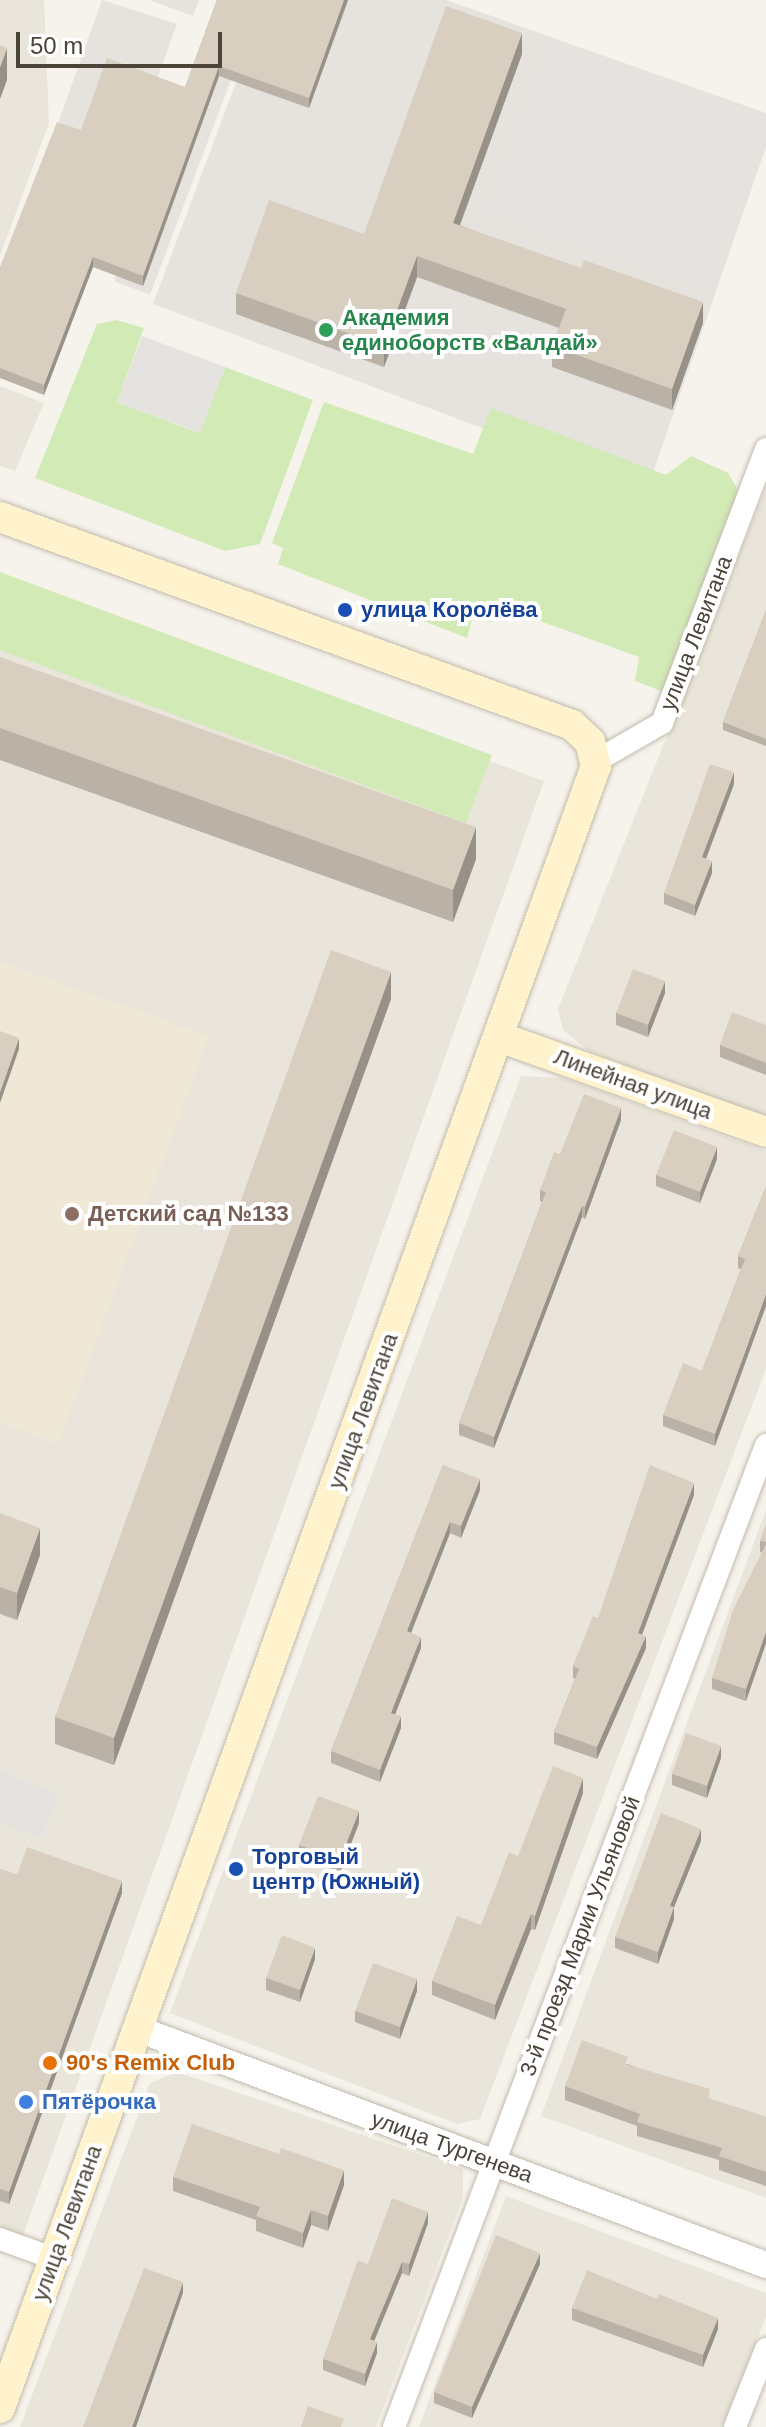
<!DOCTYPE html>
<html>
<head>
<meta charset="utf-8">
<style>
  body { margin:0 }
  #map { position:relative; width:766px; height:2427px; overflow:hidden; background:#f6f3ec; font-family:Helvetica,sans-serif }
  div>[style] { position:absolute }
  .residential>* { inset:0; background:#eae5da }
  .industrial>* { inset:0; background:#e6e2dd }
  .education>* { inset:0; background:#efe8d6 }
  .green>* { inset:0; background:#d2eab5 }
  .parking>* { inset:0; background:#e5e3e0 }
  .roads { filter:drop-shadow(0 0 2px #c2bbae) drop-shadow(0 0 2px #c2bbae) }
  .minor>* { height:22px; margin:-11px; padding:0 11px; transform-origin:11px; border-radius:11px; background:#fff }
  .tertiary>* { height:26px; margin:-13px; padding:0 13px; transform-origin:13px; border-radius:13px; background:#fff }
  .secondary>* { height:30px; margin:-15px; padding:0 15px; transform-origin:15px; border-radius:15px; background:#fff3cd }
  .wall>* { inset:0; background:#bab2a6 }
  .shaded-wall>* { inset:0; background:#979187 }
  .building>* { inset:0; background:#d8cfc1 }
  .dots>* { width:22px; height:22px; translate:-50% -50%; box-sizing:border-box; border:4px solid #fff; border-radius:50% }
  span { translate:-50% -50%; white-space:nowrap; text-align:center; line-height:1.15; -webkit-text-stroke:8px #fff; paint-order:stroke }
  .leisure-label { font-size:22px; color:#27864d; font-weight:700 }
  .left { translate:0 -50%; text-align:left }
  .transit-label { font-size:22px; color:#164399; font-weight:700 }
  .street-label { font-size:22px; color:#4b4439 }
  .education-label { font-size:22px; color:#785e54; font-weight:700 }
  .food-label { font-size:22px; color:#c56008; font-weight:700 }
  .shop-label { font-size:22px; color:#366cbe; font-weight:700 }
  .scale { position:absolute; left:16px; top:32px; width:206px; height:36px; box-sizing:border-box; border:4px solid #4b4439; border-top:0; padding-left:10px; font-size:24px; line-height:28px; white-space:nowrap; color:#4b4439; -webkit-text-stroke:6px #fff; paint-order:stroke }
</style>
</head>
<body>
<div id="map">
  <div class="residential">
    <i style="clip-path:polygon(0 0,44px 0,49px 123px,0 256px)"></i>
    <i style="clip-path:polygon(0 386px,44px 403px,15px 471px,0 466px)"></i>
    <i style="clip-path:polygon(766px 488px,766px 1119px,587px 1050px,563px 1030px,558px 1009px)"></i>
    <i style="clip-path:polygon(0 579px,544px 781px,22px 2238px,0 2230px)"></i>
    <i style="clip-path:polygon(521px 1076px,564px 1078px,766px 1151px,766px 1369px,480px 2119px,457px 2124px,170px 2013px)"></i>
    <i style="clip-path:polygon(766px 1510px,766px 2198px,541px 2116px)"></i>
    <i style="clip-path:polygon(177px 2072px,463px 2169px,463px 2198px,376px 2427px,20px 2427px,150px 2083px)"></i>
    <i style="clip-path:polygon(506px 2196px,766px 2293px,766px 2317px,722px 2427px,419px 2427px)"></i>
  </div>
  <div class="industrial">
    <i style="clip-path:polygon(102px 0,177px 24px,120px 180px,47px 154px)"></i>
    <i style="clip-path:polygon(149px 0,199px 0,193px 16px)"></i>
    <i style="clip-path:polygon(217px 0,261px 0,150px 295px,114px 281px)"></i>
    <i style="clip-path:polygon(267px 0,446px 0,766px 113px,766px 147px,647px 490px,153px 304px)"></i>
  </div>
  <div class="education">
    <i style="clip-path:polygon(0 962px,209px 1036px,58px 1444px,0 1423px)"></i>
  </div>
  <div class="green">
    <i style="clip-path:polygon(117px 320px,144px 328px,117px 402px,199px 433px,225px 367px,313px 400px,260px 544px,225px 551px,35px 478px,97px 324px)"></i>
    <i style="clip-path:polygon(324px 402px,473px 454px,491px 408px,666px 475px,691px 456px,728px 473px,738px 490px,664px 692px,635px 681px,639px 657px,513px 611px,491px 622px,472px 619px,467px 638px,278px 564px,283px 548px,272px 543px)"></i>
    <i style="clip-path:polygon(0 572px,492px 755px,466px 823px,0 650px)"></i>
  </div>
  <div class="parking">
    <i style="clip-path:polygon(553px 45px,766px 123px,706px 287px,492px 209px)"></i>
    <i style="clip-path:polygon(142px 336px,225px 367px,200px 433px,117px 402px)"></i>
    <i style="clip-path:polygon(0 1771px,58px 1794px,41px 1839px,0 1823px)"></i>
  </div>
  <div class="roads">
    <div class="minor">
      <i style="left:596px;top:761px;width:76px;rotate:-29.9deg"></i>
      <i style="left:662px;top:723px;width:293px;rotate:-69.2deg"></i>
      <i style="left:0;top:2239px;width:59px;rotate:20deg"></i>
      <i style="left:394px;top:2427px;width:1050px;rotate:-69.25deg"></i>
      <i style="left:735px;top:2427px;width:84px;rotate:-68.3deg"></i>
    </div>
    <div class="tertiary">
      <i style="left:138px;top:2029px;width:671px;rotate:20.6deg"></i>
    </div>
    <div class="secondary">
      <i style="left:0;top:517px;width:609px;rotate:19.98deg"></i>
      <i style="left:572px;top:725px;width:25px;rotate:43deg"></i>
      <i style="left:590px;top:742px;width:25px;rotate:76deg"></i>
      <i style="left:596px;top:766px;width:1747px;rotate:109.95deg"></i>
      <i style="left:499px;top:1037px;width:283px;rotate:19.6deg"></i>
    </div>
  </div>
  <div class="wall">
    <i style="clip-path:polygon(217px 0,348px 0,309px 108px,219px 76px,143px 286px,93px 267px,44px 395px,0 378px,0 267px,81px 130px,185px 87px)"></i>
    <i style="clip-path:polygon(522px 54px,460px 225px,703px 323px,672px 410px,552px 367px,552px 346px,559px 328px,417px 277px,384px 367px,236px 314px,236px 293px,364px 234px)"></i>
    <i style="clip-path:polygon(766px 610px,766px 746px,723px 730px,723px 722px)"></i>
    <i style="clip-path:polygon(0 657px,476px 859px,453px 922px,0 760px)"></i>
    <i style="clip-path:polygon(734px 784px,706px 859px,712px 873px,695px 916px,664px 904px,664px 893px)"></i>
    <i style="clip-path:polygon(665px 993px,648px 1037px,616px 1025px,616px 1013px)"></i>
    <i style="clip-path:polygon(391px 999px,114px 1765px,55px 1744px,55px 1717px)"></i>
    <i style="clip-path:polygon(766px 1025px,766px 1075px,720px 1057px,720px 1045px)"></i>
    <i style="clip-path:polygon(621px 1120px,585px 1219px,582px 1217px,494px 1448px,459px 1435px,459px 1423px,542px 1202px,540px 1201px,540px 1190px,560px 1154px)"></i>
    <i style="clip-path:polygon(717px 1159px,700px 1203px,656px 1186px,656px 1175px)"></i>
    <i style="clip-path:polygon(766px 1186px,715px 1446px,663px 1426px,663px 1415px,702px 1371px,741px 1269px,738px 1268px,738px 1256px)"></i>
    <i style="clip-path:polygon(443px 1465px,480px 1490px,461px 1538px,450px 1533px,411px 1633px,421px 1648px,395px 1714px,401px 1728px,380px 1782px,331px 1763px,331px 1751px)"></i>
    <i style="clip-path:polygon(694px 1495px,642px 1635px,646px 1648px,597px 1759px,554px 1744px,554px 1732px,575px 1679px,573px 1678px,573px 1666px,598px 1618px)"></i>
    <i style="clip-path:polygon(0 1513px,40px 1555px,17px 1620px,0 1614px)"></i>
    <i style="clip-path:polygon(766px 1525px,766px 1643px,746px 1701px,712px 1689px,712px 1678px,762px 1553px,760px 1552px,760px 1541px)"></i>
    <i style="clip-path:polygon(721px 1758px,707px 1798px,672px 1785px,672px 1774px)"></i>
    <i style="clip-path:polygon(583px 1793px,535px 1930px,531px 1929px,495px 2020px,432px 1995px,432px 1981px,481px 1925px,518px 1856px)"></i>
    <i style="clip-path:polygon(359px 1823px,340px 1872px,299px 1857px,299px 1845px)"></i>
    <i style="clip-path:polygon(701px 1841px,674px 1907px,674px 1919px,658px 1964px,615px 1948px,615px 1937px)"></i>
    <i style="clip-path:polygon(0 1869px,17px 1875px,122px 1893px,9px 2204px,0 2201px)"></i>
    <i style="clip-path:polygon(315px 1959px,300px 2002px,266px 1990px,266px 1978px)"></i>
    <i style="clip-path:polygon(417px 1991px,400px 2039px,355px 2022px,355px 2011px)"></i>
    <i style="clip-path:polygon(628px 2064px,710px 2099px,766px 2117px,766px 2186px,719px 2170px,719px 2160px,637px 2136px,637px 2126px,565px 2100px,565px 2086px)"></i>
    <i style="clip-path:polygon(173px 2177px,344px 2185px,328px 2231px,311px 2225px,303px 2248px,256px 2231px,256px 2220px,173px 2191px)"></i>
    <i style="clip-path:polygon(428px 2223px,409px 2276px,402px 2273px,374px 2341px,377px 2353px,365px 2386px,323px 2370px,323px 2359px,368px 2264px)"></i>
    <i style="clip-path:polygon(540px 2264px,472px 2418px,434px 2403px,434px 2392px)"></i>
    <i style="clip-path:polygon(572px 2308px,718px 2329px,703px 2367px,572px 2320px)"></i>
  </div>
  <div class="shaded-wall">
    <i style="clip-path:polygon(344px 0,348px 0,309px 108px,309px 98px)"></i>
    <i style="clip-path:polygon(522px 33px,522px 54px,453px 244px,453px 223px)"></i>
    <i style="clip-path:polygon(7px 48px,7px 80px,0 99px,0 67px)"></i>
    <i style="clip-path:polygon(219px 66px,219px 76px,143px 286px,143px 276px)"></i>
    <i style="clip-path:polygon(417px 256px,417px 277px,384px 367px,384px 346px)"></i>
    <i style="clip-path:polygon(93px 257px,93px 267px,44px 395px,44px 385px)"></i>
    <i style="clip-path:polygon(703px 302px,703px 323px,672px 410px,672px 389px)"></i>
    <i style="clip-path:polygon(734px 772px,734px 784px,702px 869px,702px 857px)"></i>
    <i style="clip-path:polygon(476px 827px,476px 859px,453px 922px,453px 890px)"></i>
    <i style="clip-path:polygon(712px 861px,712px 873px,695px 916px,695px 905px)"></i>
    <i style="clip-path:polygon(391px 972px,391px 999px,114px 1765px,114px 1738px)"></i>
    <i style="clip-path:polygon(665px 981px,665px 993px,648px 1037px,648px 1025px)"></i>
    <i style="clip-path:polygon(19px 1038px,19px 1049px,0 1103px,0 1092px)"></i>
    <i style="clip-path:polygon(621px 1108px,621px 1120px,585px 1219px,585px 1207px)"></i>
    <i style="clip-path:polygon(717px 1147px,717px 1159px,700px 1203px,700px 1192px)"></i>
    <i style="clip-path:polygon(582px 1206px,582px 1217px,494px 1448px,494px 1437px)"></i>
    <i style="clip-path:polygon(766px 1294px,766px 1306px,715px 1446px,715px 1434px)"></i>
    <i style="clip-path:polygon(480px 1479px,480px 1490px,461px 1538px,461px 1526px)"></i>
    <i style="clip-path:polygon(694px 1483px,694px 1495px,638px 1645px,638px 1633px)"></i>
    <i style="clip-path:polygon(450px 1522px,450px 1533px,407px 1643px,407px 1631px)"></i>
    <i style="clip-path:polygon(40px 1528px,40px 1555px,17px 1620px,17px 1593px)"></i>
    <i style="clip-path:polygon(766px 1632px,766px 1643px,746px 1701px,746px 1689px)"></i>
    <i style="clip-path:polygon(646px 1636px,646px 1648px,597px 1759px,597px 1747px)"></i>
    <i style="clip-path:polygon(421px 1637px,421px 1648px,391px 1725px,391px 1713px)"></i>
    <i style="clip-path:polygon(401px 1716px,401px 1728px,380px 1782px,380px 1770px)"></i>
    <i style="clip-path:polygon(721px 1746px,721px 1758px,707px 1798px,707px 1786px)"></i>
    <i style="clip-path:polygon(583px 1778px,583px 1793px,535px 1930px,535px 1916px)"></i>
    <i style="clip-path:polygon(359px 1811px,359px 1823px,340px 1872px,340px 1860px)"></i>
    <i style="clip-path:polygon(701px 1829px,701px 1841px,670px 1917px,670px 1906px)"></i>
    <i style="clip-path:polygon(122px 1881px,122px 1893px,9px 2204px,9px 2192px)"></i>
    <i style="clip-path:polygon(674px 1907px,674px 1919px,658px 1964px,658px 1952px)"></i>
    <i style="clip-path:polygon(531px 1914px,531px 1929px,495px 2020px,495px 2005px)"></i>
    <i style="clip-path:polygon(315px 1948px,315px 1959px,300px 2002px,300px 1990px)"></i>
    <i style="clip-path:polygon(417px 1979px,417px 1991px,400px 2039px,400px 2027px)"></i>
    <i style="clip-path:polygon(344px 2170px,344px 2185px,328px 2231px,328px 2216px)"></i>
    <i style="clip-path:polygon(311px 2210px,311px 2225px,303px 2248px,303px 2233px)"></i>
    <i style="clip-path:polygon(428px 2212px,428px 2223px,409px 2276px,409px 2264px)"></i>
    <i style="clip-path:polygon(540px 2253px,540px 2264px,472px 2418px,472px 2407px)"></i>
    <i style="clip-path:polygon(402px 2262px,402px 2273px,370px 2351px,370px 2339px)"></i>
    <i style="clip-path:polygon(183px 2282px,183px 2293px,136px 2427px,132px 2427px)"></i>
    <i style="clip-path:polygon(718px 2318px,718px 2329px,703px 2367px,703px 2355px)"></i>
    <i style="clip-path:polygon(377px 2342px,377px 2353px,365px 2386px,365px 2374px)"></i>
  </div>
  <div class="building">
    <i style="clip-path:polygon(217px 0,344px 0,309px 98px,219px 66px,143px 276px,93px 257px,44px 385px,0 368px,0 267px,57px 122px,81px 130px,107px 58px,185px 87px)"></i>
    <i style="clip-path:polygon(446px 6px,522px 33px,453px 223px,581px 268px,584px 260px,703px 302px,672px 389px,552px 346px,566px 309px,417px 256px,384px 346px,236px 293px,269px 200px,364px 234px)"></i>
    <i style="clip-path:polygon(0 45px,7px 48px,0 67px)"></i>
    <i style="clip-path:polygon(766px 610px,766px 739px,723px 722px)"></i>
    <i style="clip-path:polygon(0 657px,476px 827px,453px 890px,0 728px)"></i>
    <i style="clip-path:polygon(710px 764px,734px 772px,702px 857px,712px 861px,695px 905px,664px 893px)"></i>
    <i style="clip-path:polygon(331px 950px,391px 972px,114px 1738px,55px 1717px)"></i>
    <i style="clip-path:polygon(633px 969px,665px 981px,648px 1025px,616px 1013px)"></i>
    <i style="clip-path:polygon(732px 1012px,766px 1025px,766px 1063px,720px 1045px)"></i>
    <i style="clip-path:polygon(0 1031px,19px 1038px,0 1092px)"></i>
    <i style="clip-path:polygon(584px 1094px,621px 1108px,585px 1207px,582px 1206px,494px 1437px,459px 1423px,546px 1192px,540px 1190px,554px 1152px,560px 1154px)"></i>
    <i style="clip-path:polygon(674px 1130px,717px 1147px,700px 1192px,656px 1175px)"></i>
    <i style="clip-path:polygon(766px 1186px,766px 1294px,715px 1434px,663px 1415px,683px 1363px,702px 1371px,745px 1259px,738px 1256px)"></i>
    <i style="clip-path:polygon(443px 1465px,480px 1479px,461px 1526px,450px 1522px,407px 1631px,421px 1637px,391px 1713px,401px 1716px,380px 1770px,331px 1751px)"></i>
    <i style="clip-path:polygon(650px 1465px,694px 1483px,638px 1633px,646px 1636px,597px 1747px,554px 1732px,579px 1669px,573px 1666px,593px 1616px,598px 1618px)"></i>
    <i style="clip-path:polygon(0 1513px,40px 1528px,17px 1593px,0 1587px)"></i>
    <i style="clip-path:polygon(766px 1525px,766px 1542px,760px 1541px)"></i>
    <i style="clip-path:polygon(766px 1544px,766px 1632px,746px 1689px,712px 1678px,733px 1610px)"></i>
    <i style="clip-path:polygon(686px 1733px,721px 1746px,707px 1786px,672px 1774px)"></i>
    <i style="clip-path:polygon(553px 1766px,583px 1778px,535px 1916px,531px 1914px,495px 2005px,432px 1981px,457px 1916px,481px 1925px,509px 1852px,518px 1856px)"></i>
    <i style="clip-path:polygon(318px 1796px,359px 1811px,340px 1860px,299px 1845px)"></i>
    <i style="clip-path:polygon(661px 1813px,701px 1829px,670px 1906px,674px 1907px,658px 1952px,615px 1937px)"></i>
    <i style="clip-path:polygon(27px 1847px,122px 1881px,9px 2192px,0 2189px,0 1869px,17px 1875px)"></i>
    <i style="clip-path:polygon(282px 1935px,315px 1948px,300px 1990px,266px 1978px)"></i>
    <i style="clip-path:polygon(373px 1963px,417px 1979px,400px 2027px,355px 2011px)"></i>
    <i style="clip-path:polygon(582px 2040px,628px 2057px,625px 2064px,710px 2089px,708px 2098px,766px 2117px,766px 2172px,719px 2156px,722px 2148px,637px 2122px,640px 2114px,565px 2086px)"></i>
    <i style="clip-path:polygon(192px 2124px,279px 2154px,281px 2148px,344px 2170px,328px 2216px,311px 2210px,303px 2233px,256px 2216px,260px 2207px,173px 2177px)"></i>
    <i style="clip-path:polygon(392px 2198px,428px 2212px,409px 2264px,402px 2262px,370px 2339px,377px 2342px,365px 2374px,323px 2359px,358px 2260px,368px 2264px)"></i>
    <i style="clip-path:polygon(496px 2235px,540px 2253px,472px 2407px,434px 2392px)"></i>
    <i style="clip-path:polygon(144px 2268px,183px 2282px,132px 2427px,83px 2427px)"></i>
    <i style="clip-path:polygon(587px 2270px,657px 2299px,659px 2294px,718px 2318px,703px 2355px,572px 2308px)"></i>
    <i style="clip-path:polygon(308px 2406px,344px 2419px,341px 2427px,301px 2427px)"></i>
  </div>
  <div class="dots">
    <i style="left:326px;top:330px;background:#2e9e5b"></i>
    <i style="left:345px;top:610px;background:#1a4fb4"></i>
    <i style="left:72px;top:1214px;background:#8d6e63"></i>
    <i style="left:236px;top:1869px;background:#1a4fb4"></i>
    <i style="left:50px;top:2063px;background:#e8710a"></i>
    <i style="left:26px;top:2102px;background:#3f7fe0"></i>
  </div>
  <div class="leisure-label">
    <span class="left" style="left:342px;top:330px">Академия<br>единоборств «Валдай»</span>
  </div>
  <div class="transit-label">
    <span class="left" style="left:361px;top:610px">улица Королёва</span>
    <span class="left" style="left:252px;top:1869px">Торговый<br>центр (Южный)</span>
  </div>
  <div class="street-label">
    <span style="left:696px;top:633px;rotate:-69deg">улица Левитана</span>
    <span style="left:633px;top:1084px;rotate:20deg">Линейная улица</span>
    <span style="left:363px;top:1411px;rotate:-70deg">улица Левитана</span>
    <span style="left:580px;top:1936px;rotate:-69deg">3-й проезд Марии Ульяновой</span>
    <span style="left:452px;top:2147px;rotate:20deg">улица Тургенева</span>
    <span style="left:67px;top:2223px;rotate:-70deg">улица Левитана</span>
  </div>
  <div class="education-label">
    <span class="left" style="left:88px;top:1214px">Детский сад №133</span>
  </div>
  <div class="food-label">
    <span class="left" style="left:66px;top:2063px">90's Remix Club</span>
  </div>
  <div class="shop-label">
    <span class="left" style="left:42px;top:2102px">Пятёрочка</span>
  </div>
  <div class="scale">50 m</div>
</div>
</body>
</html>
